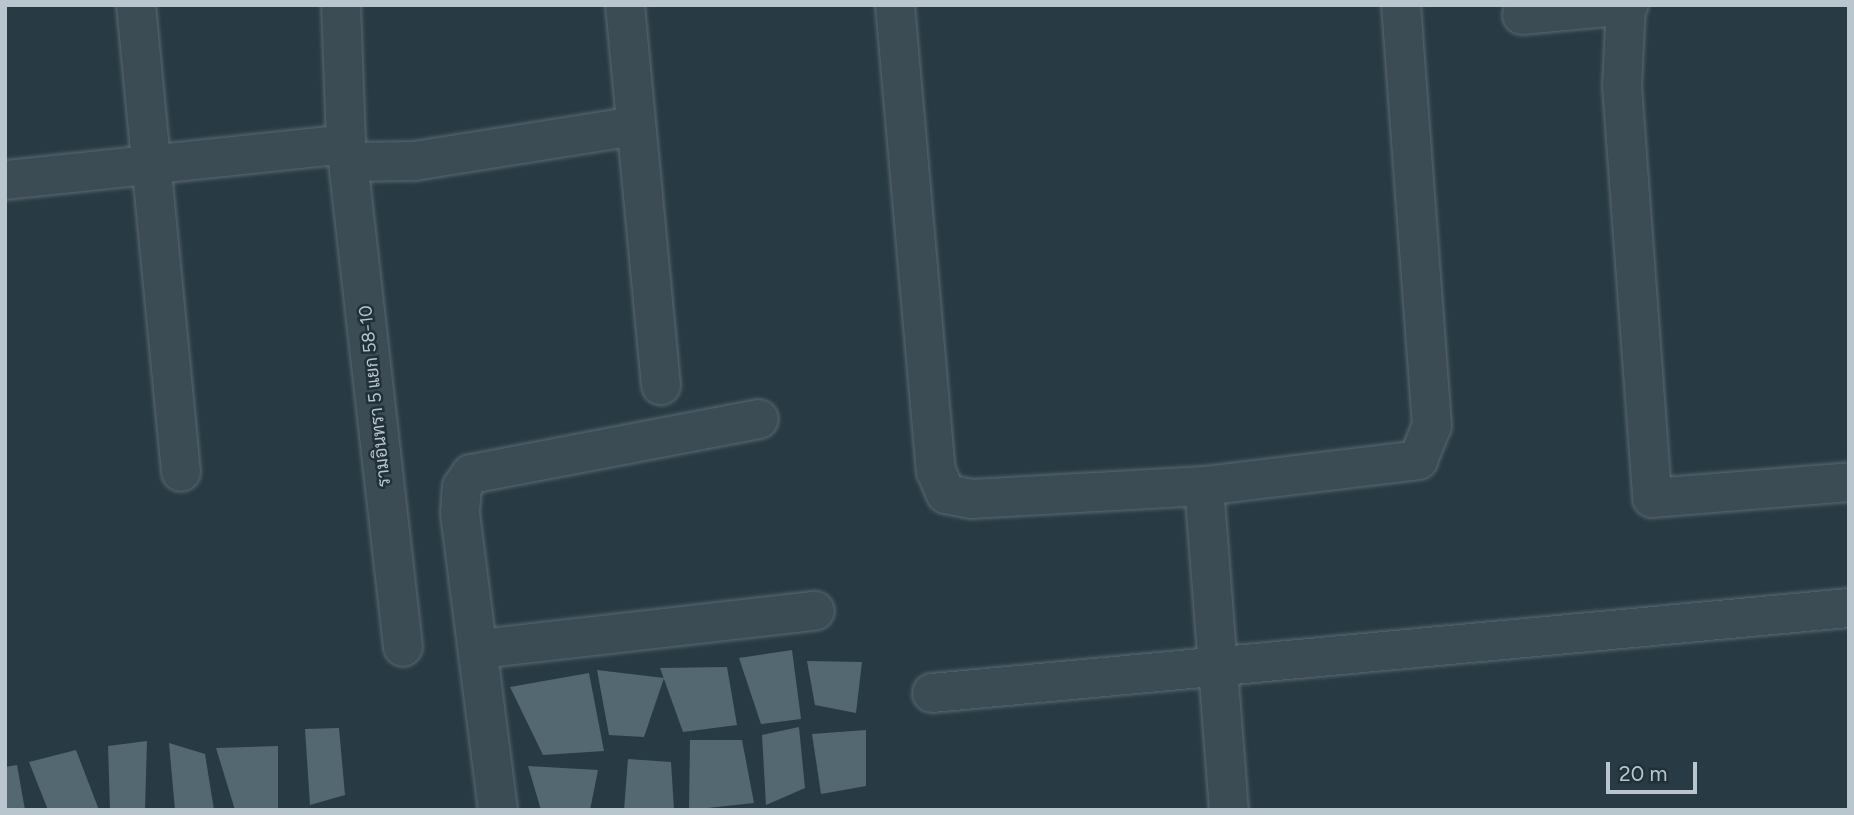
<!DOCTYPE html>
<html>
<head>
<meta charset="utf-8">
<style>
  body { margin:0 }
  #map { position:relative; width:1854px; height:815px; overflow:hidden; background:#283b44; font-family:Figtree,Sarabun,sans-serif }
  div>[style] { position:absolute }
  .building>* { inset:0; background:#546871 }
  .roads { filter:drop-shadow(0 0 2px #5b6971) drop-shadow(0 0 2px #5b6971) }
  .minor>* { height:38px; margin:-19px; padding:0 19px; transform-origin:19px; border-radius:19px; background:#3c4c54 }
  span { translate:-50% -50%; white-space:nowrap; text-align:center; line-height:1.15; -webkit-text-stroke:5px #213139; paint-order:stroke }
  .street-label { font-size:18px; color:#bac6cd }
  .frame { position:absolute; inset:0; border:7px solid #bac6cd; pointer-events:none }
  .scale { position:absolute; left:1606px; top:762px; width:91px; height:32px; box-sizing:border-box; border:4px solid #bac6cd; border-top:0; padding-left:9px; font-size:21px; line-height:24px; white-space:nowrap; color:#bac6cd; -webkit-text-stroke:5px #213139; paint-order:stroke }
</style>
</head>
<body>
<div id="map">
  <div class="building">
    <i style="clip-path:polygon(792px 650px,801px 719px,761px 724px,739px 658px)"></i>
    <i style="clip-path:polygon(807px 661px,862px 662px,856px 713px,815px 705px)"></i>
    <i style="clip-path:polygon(727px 667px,737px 725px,683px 732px,660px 668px)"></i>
    <i style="clip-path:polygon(597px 670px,664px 678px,644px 737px,609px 735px)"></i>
    <i style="clip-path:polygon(589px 673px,604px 751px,543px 755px,510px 687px)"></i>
    <i style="clip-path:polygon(799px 727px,805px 788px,766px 805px,762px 735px)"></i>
    <i style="clip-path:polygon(339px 728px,345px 795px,310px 805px,305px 729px)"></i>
    <i style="clip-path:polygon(866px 730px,866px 786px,821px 794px,812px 734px)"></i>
    <i style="clip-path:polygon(690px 740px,742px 740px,754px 803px,689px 810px)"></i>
    <i style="clip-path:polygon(147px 741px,145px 810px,110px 810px,108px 746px)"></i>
    <i style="clip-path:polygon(169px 743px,205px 754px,214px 810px,175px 810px)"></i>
    <i style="clip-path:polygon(278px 746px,278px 808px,235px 810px,216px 748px)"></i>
    <i style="clip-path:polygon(76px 750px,99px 810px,48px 810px,29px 762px)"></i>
    <i style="clip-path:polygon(628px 759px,671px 762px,674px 810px,624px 810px)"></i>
    <i style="clip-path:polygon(17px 765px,25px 810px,5px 810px,5px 767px)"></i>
    <i style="clip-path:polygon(528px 766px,598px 770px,590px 810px,541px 810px)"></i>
  </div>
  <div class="roads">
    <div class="minor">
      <i style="left:136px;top:5px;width:469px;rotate:84.5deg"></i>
      <i style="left:341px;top:5px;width:139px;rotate:87.9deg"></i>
      <i style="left:346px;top:144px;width:506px;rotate:83.53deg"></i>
      <i style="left:625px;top:5px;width:382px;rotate:84.6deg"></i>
      <i style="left:895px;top:5px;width:468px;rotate:85deg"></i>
      <i style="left:936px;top:471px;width:25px;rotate:67deg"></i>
      <i style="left:946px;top:494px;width:25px;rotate:11deg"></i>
      <i style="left:971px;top:499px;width:233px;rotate:-3.2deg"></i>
      <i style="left:1204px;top:486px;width:216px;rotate:-6.9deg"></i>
      <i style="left:1418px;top:460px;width:37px;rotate:-68deg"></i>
      <i style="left:1432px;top:426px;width:422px;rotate:-94.2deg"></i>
      <i style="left:1626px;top:5px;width:81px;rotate:92.8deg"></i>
      <i style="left:1622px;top:86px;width:413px;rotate:85.8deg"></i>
      <i style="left:1652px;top:498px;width:198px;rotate:-4.6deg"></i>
      <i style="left:1522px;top:15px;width:107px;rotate:-5.3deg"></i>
      <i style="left:349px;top:162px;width:65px;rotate:-0.9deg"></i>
      <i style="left:414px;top:161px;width:224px;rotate:-9deg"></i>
      <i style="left:5px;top:180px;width:343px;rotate:-6deg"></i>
      <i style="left:1204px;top:486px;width:325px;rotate:85.6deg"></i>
      <i style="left:480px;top:649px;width:337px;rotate:-6.5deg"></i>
      <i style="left:932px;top:693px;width:921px;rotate:-5.3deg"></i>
      <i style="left:498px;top:810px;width:299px;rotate:-97.3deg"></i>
      <i style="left:460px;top:513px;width:26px;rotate:-86deg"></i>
      <i style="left:462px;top:487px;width:16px;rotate:-55deg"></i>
      <i style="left:471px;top:474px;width:293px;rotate:-10.8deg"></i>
    </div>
  </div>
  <div class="street-label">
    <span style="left:375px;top:396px;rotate:-96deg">รามอินทรา 5 แยก 58-10</span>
  </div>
  <div class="frame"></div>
  <div class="scale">20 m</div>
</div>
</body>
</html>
